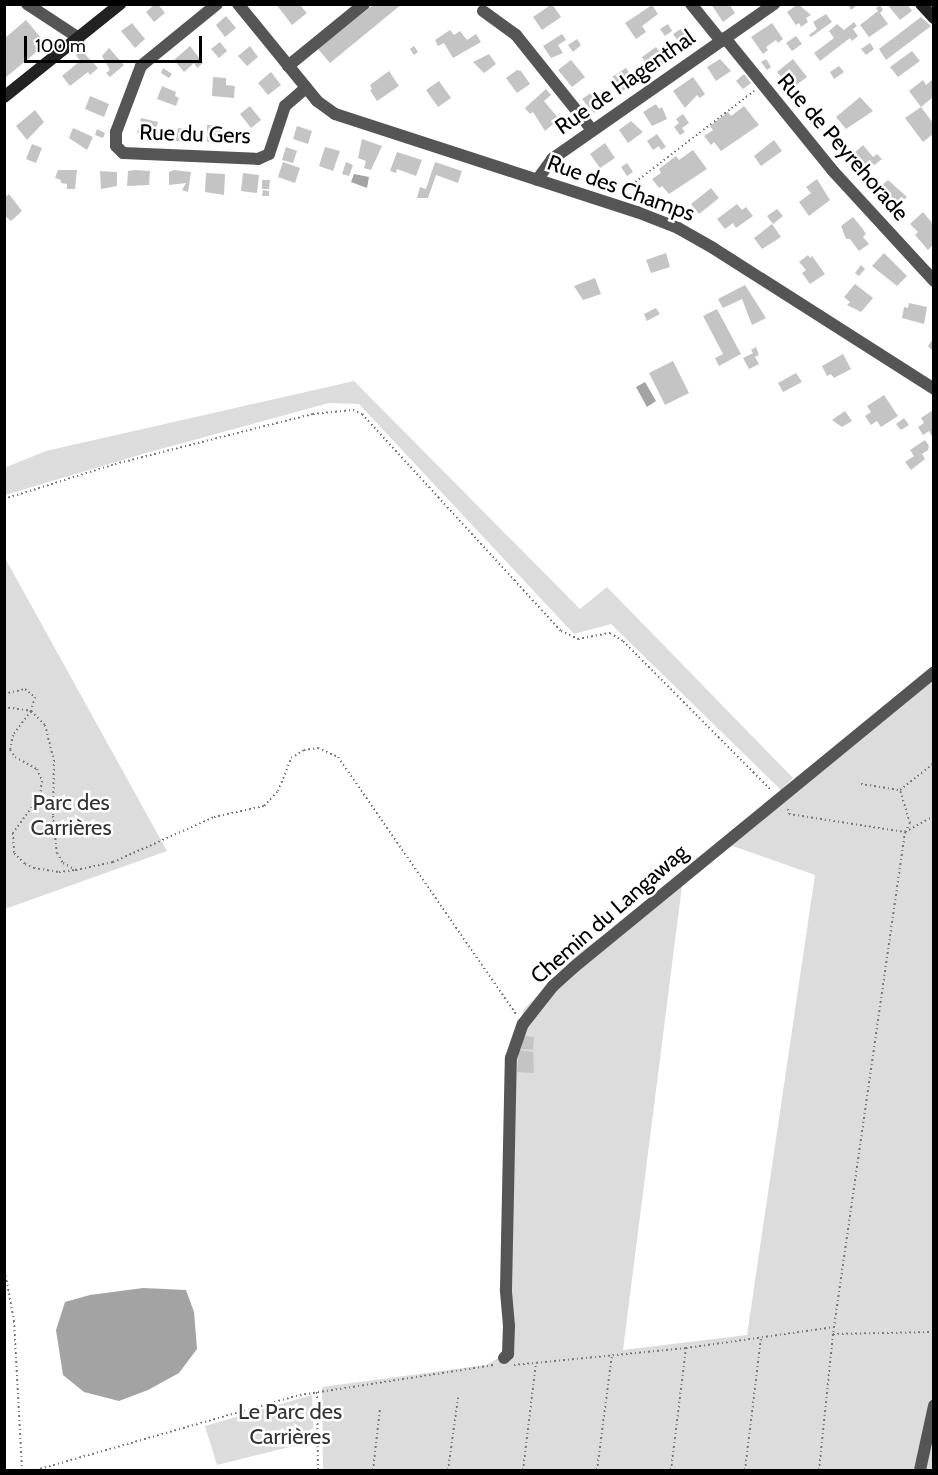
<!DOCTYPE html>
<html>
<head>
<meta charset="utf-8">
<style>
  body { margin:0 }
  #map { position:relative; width:938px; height:1475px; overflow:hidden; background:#fff; font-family:Cabin,sans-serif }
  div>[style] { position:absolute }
  .green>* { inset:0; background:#dcdcdc }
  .water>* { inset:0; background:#a3a3a3 }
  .building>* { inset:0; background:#c4c4c4 }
  .path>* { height:2px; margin-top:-1px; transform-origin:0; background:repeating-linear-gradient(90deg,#777 0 1.5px,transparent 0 4.5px) }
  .minor>* { height:12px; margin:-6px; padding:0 6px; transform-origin:6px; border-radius:6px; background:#555 }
  .secondary>* { height:12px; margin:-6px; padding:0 6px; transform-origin:6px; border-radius:6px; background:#222 }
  span { translate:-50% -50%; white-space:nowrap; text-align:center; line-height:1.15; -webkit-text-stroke:5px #fff; paint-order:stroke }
  .street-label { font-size:22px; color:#000 }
  .park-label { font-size:22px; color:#333 }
  .frame { position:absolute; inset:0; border:6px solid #000; pointer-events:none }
  .scale { position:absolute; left:24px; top:36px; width:178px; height:27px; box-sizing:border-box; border:3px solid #000; border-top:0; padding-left:8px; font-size:18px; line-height:21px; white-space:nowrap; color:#000; -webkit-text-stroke:4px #fff; paint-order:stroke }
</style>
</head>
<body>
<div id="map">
  <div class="green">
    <i style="clip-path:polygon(354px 381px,580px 609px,607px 587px,793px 778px,781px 790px,611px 624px,574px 634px,359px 404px,329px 403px,146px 453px,5px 495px,4px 468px,46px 451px)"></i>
    <i style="clip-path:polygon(5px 558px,167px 851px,5px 909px,4px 909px)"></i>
    <i style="clip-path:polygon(933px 667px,933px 1470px,323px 1470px,322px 1387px,486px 1365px,507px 1353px,506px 1055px,524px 1009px,580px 952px,683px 878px,623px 1350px,747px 1335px,815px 875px,727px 844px)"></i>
    <i style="clip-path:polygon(312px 1395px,314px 1441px,217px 1465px,205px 1426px)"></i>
  </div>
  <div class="water">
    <i style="clip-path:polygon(354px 174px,369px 177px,367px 188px,351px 182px)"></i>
    <i style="clip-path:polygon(645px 382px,656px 401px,647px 407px,636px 387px)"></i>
    <i style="clip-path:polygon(143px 1288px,186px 1290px,194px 1312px,197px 1349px,179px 1373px,148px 1390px,119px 1401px,84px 1392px,63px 1375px,56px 1330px,65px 1302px,90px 1295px)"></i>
  </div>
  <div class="building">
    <i style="clip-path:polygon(155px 4px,158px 4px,165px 13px,154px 22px,146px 12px)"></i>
    <i style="clip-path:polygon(276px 4px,299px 4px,307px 13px,292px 25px)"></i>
    <i style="clip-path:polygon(374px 4px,402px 4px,330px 63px,318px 49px)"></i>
    <i style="clip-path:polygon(552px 4px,561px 17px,542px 30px,533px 17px)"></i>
    <i style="clip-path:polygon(711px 4px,729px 4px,735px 13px,723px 22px)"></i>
    <i style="clip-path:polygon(798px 4px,811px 15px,806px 18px,808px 22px,801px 27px,799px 23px,796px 25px,787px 12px)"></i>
    <i style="clip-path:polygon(848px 4px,858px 4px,851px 10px)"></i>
    <i style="clip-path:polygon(887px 4px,907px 4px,912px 11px,900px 20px)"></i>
    <i style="clip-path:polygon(652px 5px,658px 14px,642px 26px,646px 32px,636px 39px,625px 23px)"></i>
    <i style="clip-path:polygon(880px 5px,883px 10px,880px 13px,888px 24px,869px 37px,860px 25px,878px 11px,876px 8px)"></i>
    <i style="clip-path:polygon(826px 14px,832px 22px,811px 37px,809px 35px,817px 29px,813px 22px)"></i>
    <i style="clip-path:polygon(226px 16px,236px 28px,225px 37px,216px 25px)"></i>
    <i style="clip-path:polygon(921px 17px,931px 26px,886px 60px,879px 49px)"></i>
    <i style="clip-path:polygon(26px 20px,46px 44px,5px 78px,5px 38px)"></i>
    <i style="clip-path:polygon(854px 22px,857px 26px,853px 29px,858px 36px,852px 41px,850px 38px,820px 61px,814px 53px,834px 38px,829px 31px,837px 24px,844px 30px)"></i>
    <i style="clip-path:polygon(132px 23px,145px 39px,135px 48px,121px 31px)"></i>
    <i style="clip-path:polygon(772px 23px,783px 39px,778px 43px,776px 40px,766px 47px,768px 50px,763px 54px,751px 37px)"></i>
    <i style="clip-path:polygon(668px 24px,672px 31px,665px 36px,660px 29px)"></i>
    <i style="clip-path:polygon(684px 27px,694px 42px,684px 49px,673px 34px)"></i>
    <i style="clip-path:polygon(450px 30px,454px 35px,460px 31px,467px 40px,476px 34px,481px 42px,453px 58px,444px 43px,438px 46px,435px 40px)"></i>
    <i style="clip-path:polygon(562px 34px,566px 40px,558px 45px,563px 53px,551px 58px,543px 46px)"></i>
    <i style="clip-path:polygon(796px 36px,802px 44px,792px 51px,786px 43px)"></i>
    <i style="clip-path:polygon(577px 39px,581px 45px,573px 52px,568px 45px)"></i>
    <i style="clip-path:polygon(220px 42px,227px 51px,219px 58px,211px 49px)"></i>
    <i style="clip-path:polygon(870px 43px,874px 49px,866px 55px,861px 49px)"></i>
    <i style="clip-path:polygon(190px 46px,203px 63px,197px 68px,194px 63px,184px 72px,174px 60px)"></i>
    <i style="clip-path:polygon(250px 46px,258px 57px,247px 66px,238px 56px)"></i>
    <i style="clip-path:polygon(414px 46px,418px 52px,414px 55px,410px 49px)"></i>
    <i style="clip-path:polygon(656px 47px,662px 55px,668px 54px,671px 58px,652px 72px,642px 57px)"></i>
    <i style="clip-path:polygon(109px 48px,124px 65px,110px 77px,106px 73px,110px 70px,102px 56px)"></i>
    <i style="clip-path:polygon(82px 51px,98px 68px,90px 75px,88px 72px,70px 86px,62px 76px,80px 61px,76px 55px)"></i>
    <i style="clip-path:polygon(912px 51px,920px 61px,898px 77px,890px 67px)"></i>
    <i style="clip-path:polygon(489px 54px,496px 64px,484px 73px,473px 62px)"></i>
    <i style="clip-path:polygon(720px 59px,731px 71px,716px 81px,707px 67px)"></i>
    <i style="clip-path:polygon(766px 59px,771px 67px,767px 70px,761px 62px)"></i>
    <i style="clip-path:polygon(793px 59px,807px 77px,791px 89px,777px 72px)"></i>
    <i style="clip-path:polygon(571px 60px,585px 77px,572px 87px,558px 70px)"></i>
    <i style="clip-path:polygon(839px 66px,844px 72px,834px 79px,830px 72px)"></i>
    <i style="clip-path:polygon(163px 68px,172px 74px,169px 78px,161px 73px)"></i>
    <i style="clip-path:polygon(626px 68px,635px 82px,623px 91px,612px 77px)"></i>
    <i style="clip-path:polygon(517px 70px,521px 71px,530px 84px,517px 93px,506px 78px)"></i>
    <i style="clip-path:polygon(389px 71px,399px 86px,377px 101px,370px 90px,372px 89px,370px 85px)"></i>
    <i style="clip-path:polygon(271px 72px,281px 85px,268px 95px,258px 83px)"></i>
    <i style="clip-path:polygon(744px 74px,751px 83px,743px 89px,736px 81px)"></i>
    <i style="clip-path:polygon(213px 77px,226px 78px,226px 85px,235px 86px,234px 98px,212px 96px)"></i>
    <i style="clip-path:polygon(693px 77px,705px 94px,700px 98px,697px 95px,685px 108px,673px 91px)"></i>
    <i style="clip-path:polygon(933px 79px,933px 97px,921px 107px,909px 91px,923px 80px,926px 85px)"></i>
    <i style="clip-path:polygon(439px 81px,451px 98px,438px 107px,426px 90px)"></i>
    <i style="clip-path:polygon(162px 86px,176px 92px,175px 96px,179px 98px,176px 106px,157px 99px)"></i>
    <i style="clip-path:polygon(546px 89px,551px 95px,544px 101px,559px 119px,545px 131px,533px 112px,530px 114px,525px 108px)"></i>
    <i style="clip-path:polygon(595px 90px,605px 104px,594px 113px,582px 99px)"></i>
    <i style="clip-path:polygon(90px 96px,109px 104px,104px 117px,85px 109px)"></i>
    <i style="clip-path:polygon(860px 97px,873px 111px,846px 129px,836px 117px)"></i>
    <i style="clip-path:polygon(656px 104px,659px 109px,662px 107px,667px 119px,652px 126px,643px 112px)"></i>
    <i style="clip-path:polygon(250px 106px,261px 120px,251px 128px,240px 114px)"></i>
    <i style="clip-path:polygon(744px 106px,759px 125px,721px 151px,714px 142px,711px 145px,704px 136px,713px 130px,710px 126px,728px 112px,731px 116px)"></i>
    <i style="clip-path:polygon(921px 107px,933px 123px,933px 134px,923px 142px,905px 118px)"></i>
    <i style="clip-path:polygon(35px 110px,44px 122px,27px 140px,16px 126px)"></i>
    <i style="clip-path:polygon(683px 114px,689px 123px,682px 128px,685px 132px,680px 135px,674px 127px,679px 123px,676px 119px)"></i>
    <i style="clip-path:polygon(141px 118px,158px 122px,154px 137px,137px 133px)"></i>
    <i style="clip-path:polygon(631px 121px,643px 132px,628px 143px,619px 130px)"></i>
    <i style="clip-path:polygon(207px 125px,221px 125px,221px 141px,207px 142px)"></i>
    <i style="clip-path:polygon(297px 126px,312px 131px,308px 144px,293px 139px)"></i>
    <i style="clip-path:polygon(73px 128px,93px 137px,87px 150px,69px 138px)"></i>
    <i style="clip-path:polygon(178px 128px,192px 129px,190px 142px,176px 141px)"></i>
    <i style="clip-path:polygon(97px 129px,105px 133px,103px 138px,95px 135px)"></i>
    <i style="clip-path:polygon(657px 134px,666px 147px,661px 150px,659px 146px,653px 150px,647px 141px)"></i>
    <i style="clip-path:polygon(362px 139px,382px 146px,371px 170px,364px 168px,366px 161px,358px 158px)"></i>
    <i style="clip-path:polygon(774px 140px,782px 151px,761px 166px,754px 156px)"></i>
    <i style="clip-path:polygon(605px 143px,615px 158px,600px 168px,590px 154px)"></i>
    <i style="clip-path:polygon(32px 144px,42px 148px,36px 163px,26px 159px)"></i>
    <i style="clip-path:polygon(863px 145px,873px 157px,877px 154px,882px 159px,863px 174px,851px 156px)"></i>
    <i style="clip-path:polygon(286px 147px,297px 151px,293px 163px,282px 160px)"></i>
    <i style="clip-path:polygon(325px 147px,340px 151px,333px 171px,319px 166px)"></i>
    <i style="clip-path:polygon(693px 150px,707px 169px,669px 194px,662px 186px,659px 188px,652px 179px,661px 173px,659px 169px,676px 156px,679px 160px)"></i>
    <i style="clip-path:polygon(397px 152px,422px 160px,416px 176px,397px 169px,396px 173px,390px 171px)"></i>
    <i style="clip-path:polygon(283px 162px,300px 168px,295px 183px,278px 177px)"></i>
    <i style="clip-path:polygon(346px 162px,353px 165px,349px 176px,342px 174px)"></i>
    <i style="clip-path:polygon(435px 162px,462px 171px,458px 183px,436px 175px,428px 198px,417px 198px,420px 187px,426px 189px)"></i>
    <i style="clip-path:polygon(627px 163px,633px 172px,627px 176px,621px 167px)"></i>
    <i style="clip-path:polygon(58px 170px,77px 170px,75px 189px,67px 189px,67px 184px,61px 183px,61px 180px,55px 178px)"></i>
    <i style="clip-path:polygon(135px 170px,150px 171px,149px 185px,127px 186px,128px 171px)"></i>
    <i style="clip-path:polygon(174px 170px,191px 172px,188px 192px,182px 190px,186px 183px,169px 185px,169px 172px)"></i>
    <i style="clip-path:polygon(100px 171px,117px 172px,117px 186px,101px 189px)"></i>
    <i style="clip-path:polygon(206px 173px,225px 174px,224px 195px,205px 192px)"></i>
    <i style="clip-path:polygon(243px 173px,259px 175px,257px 193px,241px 191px)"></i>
    <i style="clip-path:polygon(817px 179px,830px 200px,809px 216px,799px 202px,811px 193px,806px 187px)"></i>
    <i style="clip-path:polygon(262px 180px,270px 180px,269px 189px,262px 189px)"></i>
    <i style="clip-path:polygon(888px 180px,907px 197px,897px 205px,900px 208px,895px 212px,879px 188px)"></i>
    <i style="clip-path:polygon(711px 188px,719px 198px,699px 214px,691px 204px)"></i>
    <i style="clip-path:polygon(263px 190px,269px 191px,269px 196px,262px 196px)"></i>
    <i style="clip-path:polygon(9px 194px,22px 211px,11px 221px,4px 215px,4px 198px)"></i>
    <i style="clip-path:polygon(737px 204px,742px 210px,746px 207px,753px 216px,736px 228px,733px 223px,725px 229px,717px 219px)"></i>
    <i style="clip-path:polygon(777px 209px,783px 216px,773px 224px,767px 216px)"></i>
    <i style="clip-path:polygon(923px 212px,933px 224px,933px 245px,928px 250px,915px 235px,918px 232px,910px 224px)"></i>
    <i style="clip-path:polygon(853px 217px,862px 228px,866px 234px,863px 237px,869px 244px,859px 251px,850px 239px,846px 239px,841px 226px)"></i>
    <i style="clip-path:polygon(772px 224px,781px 237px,762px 249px,754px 238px)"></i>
    <i style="clip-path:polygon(666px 253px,670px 267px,651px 273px,646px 260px)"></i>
    <i style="clip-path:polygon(884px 253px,907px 276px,897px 286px,872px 266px)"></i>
    <i style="clip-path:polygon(808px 255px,810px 258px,812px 256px,825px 274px,810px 284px,802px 273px,806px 270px,799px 262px)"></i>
    <i style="clip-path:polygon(861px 265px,865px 269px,859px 276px,855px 273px)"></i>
    <i style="clip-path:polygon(595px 278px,601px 294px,583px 300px,574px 286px)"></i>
    <i style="clip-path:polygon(855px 284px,873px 298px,861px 312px,847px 305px,850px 302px,844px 297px)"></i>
    <i style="clip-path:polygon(745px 285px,766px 318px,752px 325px,742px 299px,723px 308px,718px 299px)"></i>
    <i style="clip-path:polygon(909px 303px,927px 307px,924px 324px,902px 318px,904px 307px,908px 308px)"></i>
    <i style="clip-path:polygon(656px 308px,660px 314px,647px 321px,644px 314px)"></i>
    <i style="clip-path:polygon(717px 309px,741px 354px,719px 366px,715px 358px,723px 354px,703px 316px)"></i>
    <i style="clip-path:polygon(933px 339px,933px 351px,928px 346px)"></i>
    <i style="clip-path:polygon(756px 347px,759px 355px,755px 357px,759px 364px,749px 369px,743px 358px,753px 353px,751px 350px)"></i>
    <i style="clip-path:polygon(843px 354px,851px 369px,834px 378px,831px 374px,827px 376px,822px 366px)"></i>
    <i style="clip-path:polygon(673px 361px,689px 393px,665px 405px,649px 373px)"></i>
    <i style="clip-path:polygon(796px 373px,802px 382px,783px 392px,778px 383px)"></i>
    <i style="clip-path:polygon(884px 395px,898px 416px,881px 427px,877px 421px,871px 425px,865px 416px,871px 412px,867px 406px)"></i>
    <i style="clip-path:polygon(933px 410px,933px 438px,929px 431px,923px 435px,918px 427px,924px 423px,921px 418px)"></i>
    <i style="clip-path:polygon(845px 411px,852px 421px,842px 427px,832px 420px)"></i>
    <i style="clip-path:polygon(904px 418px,909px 425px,901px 430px,896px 424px)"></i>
    <i style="clip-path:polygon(925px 440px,929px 446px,928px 450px,922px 454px,925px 459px,911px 470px,905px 462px,914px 456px,910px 450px)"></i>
    <i style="clip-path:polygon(523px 1036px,534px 1037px,533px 1050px,521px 1049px)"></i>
    <i style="clip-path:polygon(519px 1050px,533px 1052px,534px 1073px,517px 1072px)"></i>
  </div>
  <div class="path">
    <i style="left:621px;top:193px;width:168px;rotate:-37.5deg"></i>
    <i style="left:4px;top:499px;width:116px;rotate:-17.5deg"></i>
    <i style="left:115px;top:464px;width:204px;rotate:-14.2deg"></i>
    <i style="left:313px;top:414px;width:40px;rotate:-5.7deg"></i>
    <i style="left:353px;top:410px;width:10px;rotate:24deg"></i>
    <i style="left:362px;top:414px;width:294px;rotate:47.5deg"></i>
    <i style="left:561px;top:631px;width:19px;rotate:25deg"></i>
    <i style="left:578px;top:639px;width:33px;rotate:-11deg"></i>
    <i style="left:610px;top:633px;width:15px;rotate:32deg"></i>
    <i style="left:623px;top:641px;width:210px;rotate:45.2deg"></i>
    <i style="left:4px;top:694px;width:22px;rotate:-13deg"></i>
    <i style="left:25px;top:689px;width:13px;rotate:39deg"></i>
    <i style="left:35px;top:697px;width:15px;rotate:106deg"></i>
    <i style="left:31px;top:711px;width:30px;rotate:127deg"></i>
    <i style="left:13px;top:735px;width:15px;rotate:101deg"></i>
    <i style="left:10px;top:750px;width:9px;rotate:54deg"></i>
    <i style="left:15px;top:757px;width:25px;rotate:29deg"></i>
    <i style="left:37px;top:769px;width:13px;rotate:67deg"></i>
    <i style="left:42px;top:781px;width:15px;rotate:98deg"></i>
    <i style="left:40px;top:796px;width:46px;rotate:126.1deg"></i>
    <i style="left:13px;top:833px;width:20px;rotate:87deg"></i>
    <i style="left:14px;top:853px;width:16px;rotate:45deg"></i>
    <i style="left:25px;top:864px;width:10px;rotate:24deg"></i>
    <i style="left:34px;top:868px;width:25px;rotate:9deg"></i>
    <i style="left:59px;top:872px;width:16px;rotate:-7deg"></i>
    <i style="left:4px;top:707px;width:27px;rotate:8deg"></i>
    <i style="left:31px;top:711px;width:20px;rotate:45deg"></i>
    <i style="left:45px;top:725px;width:36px;rotate:76deg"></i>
    <i style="left:54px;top:760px;width:56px;rotate:91deg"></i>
    <i style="left:53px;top:816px;width:37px;rotate:84deg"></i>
    <i style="left:57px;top:853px;width:12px;rotate:59deg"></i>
    <i style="left:63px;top:863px;width:15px;rotate:28deg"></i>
    <i style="left:76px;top:870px;width:38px;rotate:-12deg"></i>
    <i style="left:113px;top:862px;width:111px;rotate:-24deg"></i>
    <i style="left:214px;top:817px;width:51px;rotate:-12.4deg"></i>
    <i style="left:264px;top:806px;width:21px;rotate:-47deg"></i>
    <i style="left:278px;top:791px;width:35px;rotate:-68deg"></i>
    <i style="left:291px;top:758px;width:15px;rotate:-32deg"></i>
    <i style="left:304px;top:750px;width:14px;rotate:-8deg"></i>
    <i style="left:318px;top:748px;width:22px;rotate:24deg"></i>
    <i style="left:338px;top:757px;width:313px;rotate:55.3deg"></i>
    <i style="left:861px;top:784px;width:39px;rotate:9deg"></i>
    <i style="left:788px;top:809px;width:5px;rotate:79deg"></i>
    <i style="left:789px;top:814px;width:117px;rotate:8.8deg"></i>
    <i style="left:905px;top:832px;width:10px;rotate:-61deg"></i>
    <i style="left:910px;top:823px;width:34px;rotate:-107deg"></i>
    <i style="left:900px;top:790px;width:43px;rotate:-38.5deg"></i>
    <i style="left:934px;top:816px;width:33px;rotate:151deg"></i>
    <i style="left:905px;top:832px;width:507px;rotate:98.16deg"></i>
    <i style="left:833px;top:1334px;width:101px;rotate:-1.1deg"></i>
    <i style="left:4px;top:1267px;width:55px;rotate:79.5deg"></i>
    <i style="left:14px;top:1321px;width:149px;rotate:86.9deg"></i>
    <i style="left:514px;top:1365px;width:173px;rotate:-5.6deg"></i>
    <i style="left:686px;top:1348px;width:148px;rotate:-8.1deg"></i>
    <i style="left:317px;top:1392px;width:78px;rotate:89.3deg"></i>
    <i style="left:36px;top:1470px;width:274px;rotate:-15.9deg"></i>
    <i style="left:300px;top:1395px;width:196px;rotate:-8.8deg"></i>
    <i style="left:373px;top:1470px;width:61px;rotate:-83.5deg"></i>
    <i style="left:448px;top:1470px;width:73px;rotate:-82.1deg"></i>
    <i style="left:523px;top:1470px;width:108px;rotate:-83.1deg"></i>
    <i style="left:597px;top:1470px;width:117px;rotate:-82.6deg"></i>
    <i style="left:671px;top:1470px;width:123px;rotate:-83deg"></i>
    <i style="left:745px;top:1470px;width:134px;rotate:-83.1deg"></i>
    <i style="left:819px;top:1470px;width:137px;rotate:-84.1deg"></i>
  </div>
  <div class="minor">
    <i style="left:27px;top:4px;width:62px;rotate:33.2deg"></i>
    <i style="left:217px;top:4px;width:98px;rotate:140.8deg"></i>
    <i style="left:141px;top:66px;width:71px;rotate:110.7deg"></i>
    <i style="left:116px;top:132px;width:14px;rotate:90deg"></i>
    <i style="left:116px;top:146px;width:10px;rotate:45deg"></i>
    <i style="left:123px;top:153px;width:135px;rotate:2.5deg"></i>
    <i style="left:258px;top:159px;width:12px;rotate:-24deg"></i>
    <i style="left:269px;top:154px;width:51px;rotate:-71.6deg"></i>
    <i style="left:285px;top:106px;width:28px;rotate:-41deg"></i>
    <i style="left:238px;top:4px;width:125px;rotate:50.8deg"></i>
    <i style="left:317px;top:101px;width:22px;rotate:36deg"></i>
    <i style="left:335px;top:114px;width:318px;rotate:18deg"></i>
    <i style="left:637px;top:212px;width:44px;rotate:21.3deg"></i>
    <i style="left:678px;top:228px;width:40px;rotate:29.7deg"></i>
    <i style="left:713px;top:248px;width:262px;rotate:32.5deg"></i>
    <i style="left:691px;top:4px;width:48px;rotate:51deg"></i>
    <i style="left:483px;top:11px;width:41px;rotate:36deg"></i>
    <i style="left:516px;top:35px;width:122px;rotate:51.3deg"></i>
    <i style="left:725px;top:38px;width:171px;rotate:50.9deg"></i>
    <i style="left:833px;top:171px;width:149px;rotate:47.4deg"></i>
    <i style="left:288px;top:66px;width:98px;rotate:-39.2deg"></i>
    <i style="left:537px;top:180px;width:26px;rotate:-54deg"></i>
    <i style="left:552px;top:159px;width:271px;rotate:-34.9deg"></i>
    <i style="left:504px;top:1358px;width:6px;rotate:-45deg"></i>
    <i style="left:508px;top:1354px;width:28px;rotate:-88deg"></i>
    <i style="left:509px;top:1326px;width:37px;rotate:-95deg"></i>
    <i style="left:506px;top:1289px;width:231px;rotate:-88.8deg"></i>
    <i style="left:511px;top:1058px;width:36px;rotate:-71deg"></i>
    <i style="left:523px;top:1024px;width:48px;rotate:-51.7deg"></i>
    <i style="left:553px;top:986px;width:28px;rotate:-42deg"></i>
    <i style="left:574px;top:967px;width:465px;rotate:-39.3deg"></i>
    <i style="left:920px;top:1470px;width:66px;rotate:-77.7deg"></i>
  </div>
  <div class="secondary">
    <i style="left:921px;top:4px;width:19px;rotate:47deg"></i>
    <i style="left:4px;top:97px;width:149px;rotate:-38.7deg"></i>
  </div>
  <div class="street-label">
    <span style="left:625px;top:82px;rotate:-35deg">Rue de Hagenthal</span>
    <span style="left:195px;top:134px;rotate:2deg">Rue du Gers</span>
    <span style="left:843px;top:147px;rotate:49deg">Rue de Peyrehorade</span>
    <span style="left:621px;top:188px;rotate:20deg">Rue des Champs</span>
    <span style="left:609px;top:914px;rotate:-41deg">Chemin du Langawag</span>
  </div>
  <div class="park-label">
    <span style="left:71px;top:815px">Parc des<br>Carrières</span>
    <span style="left:290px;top:1424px">Le Parc des<br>Carrières</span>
  </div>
  <div class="frame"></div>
  <div class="scale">100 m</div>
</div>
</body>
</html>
